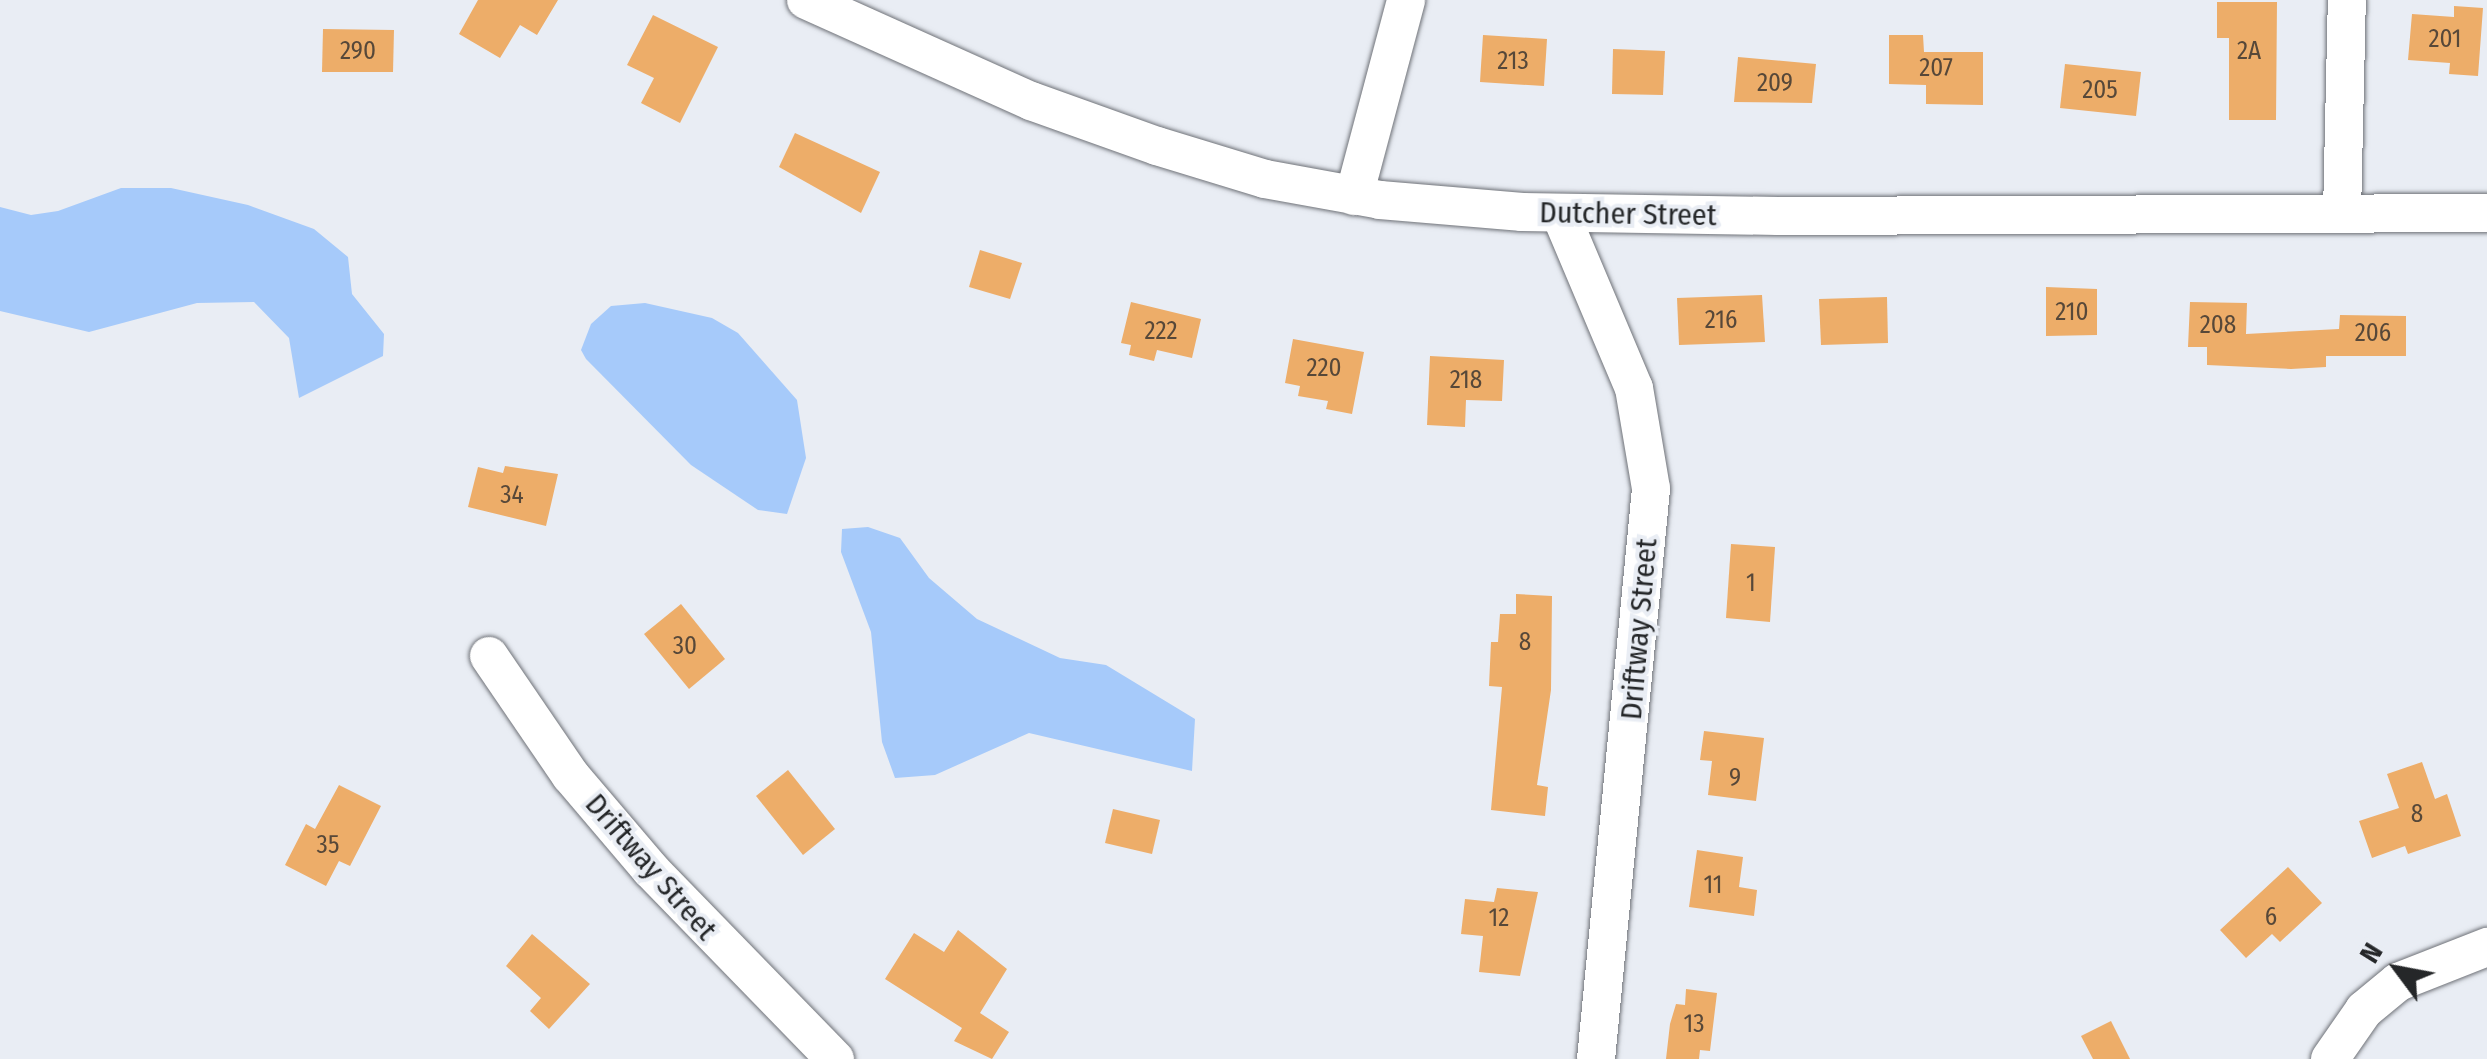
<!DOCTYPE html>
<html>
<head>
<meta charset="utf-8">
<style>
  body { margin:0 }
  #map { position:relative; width:2487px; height:1059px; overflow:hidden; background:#e9edf4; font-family:"Fira Sans Condensed",sans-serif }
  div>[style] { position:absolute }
  .green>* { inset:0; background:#a6cafa }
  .building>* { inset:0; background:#edad69 }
  .roads { filter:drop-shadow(0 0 2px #6f7278) drop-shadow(0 0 2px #6f7278) }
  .minor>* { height:38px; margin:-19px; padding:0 19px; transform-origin:19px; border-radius:19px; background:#fff }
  span { translate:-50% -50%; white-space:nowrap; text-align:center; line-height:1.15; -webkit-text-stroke:8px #e9edf4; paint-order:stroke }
  .number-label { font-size:25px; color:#574839 }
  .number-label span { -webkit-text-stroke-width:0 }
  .street-label { font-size:30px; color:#252729 }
  .north { position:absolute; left:2347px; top:919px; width:100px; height:100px; -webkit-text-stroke:8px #e9edf4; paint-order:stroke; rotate:302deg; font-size:28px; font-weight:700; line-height:40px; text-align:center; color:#252729 }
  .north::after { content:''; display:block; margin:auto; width:35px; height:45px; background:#252729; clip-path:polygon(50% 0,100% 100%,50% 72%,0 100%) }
</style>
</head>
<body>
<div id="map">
  <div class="green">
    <i style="clip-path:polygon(121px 188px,171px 188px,248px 205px,314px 229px,348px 257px,352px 294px,384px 334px,383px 356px,299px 398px,289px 338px,254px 302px,197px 303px,89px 332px,0 311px,0 207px,31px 215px,58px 211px)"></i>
    <i style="clip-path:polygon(645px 303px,712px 318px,738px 333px,797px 400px,806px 458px,787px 514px,758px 510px,691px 465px,586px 359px,581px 350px,591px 324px,611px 306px)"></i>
    <i style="clip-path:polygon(868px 527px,900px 538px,929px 578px,977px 619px,1060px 658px,1106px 665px,1195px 719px,1192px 771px,1029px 733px,935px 775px,895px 778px,882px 742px,871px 632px,841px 552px,842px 529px)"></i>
  </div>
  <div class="building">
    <i style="clip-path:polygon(478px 0,558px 0,537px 35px,520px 25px,500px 58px,459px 34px)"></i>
    <i style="clip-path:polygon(2217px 2px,2277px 2px,2276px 120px,2229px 120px,2229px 38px,2217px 38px)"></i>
    <i style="clip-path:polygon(2454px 6px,2483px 8px,2478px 76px,2449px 74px,2450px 63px,2408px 60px,2412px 14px,2454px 17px)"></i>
    <i style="clip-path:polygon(653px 15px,718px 47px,680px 123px,641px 103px,654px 78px,627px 65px)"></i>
    <i style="clip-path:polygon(323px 29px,394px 30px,393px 72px,322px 72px)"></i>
    <i style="clip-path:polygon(1483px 35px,1547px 39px,1544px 86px,1480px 82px)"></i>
    <i style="clip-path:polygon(1889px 35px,1923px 35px,1924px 52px,1983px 52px,1983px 105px,1926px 104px,1926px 85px,1889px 84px)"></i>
    <i style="clip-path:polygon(1613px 49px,1665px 51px,1663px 95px,1612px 94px)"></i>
    <i style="clip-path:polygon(1738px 57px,1816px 64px,1812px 103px,1734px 102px)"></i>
    <i style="clip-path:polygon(2065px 64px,2141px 72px,2136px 116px,2060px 108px)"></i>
    <i style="clip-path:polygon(795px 133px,880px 172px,861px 213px,779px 167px)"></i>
    <i style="clip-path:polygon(980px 250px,1022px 263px,1010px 299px,969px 287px)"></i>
    <i style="clip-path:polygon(2046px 287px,2097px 289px,2097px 335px,2046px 336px)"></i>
    <i style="clip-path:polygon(1762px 295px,1765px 342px,1679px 345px,1677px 298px)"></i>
    <i style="clip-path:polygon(1887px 297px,1888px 343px,1821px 345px,1819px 299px)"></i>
    <i style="clip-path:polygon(1131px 302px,1201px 319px,1192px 358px,1157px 350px,1154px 361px,1129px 355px,1131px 345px,1121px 343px)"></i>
    <i style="clip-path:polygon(2190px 302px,2247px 303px,2246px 334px,2339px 329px,2340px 315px,2406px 316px,2406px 356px,2326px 356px,2326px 367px,2291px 369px,2207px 365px,2207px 347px,2188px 347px)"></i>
    <i style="clip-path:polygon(1293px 339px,1364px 352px,1352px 414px,1326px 409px,1328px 401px,1298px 396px,1300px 386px,1285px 383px)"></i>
    <i style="clip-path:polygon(1430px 356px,1504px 360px,1502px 401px,1466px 400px,1465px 427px,1427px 425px)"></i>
    <i style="clip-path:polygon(505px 466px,558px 474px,546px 526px,468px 507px,478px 467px,503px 473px)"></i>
    <i style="clip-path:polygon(1731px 544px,1775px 547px,1770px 622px,1726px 618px)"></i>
    <i style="clip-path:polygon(1516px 594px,1552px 596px,1551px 690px,1537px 785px,1548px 787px,1545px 816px,1491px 810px,1502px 687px,1489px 686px,1491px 642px,1498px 642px,1500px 614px,1516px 614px)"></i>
    <i style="clip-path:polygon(681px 604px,725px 659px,689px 689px,644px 634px)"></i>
    <i style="clip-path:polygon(1704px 731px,1764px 738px,1756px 801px,1708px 795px,1712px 761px,1700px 760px)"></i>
    <i style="clip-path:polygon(2422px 762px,2435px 799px,2447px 794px,2461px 836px,2408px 854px,2405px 846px,2372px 858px,2359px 821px,2399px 808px,2387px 774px)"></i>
    <i style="clip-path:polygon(788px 770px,835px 829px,803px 855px,756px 796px)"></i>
    <i style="clip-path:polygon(339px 785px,381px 806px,350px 866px,339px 861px,326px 886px,285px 865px,306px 824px,315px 829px)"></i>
    <i style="clip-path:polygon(1113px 809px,1160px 820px,1152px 854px,1105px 843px)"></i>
    <i style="clip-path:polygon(1697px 850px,1743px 857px,1739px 887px,1757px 890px,1754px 916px,1689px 907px)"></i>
    <i style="clip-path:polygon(2288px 867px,2322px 903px,2280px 942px,2272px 934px,2246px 958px,2220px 930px)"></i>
    <i style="clip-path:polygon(1497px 888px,1538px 892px,1520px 976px,1479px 972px,1483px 936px,1461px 934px,1465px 899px,1494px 902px)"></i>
    <i style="clip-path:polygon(958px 930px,1007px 969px,980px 1013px,1009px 1032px,992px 1059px,954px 1041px,962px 1028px,885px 979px,914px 933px,944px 952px)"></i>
    <i style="clip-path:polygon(532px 934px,590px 984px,549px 1029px,530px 1011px,541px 998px,506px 966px)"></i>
    <i style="clip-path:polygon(1686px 989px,1717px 993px,1710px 1051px,1700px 1050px,1699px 1059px,1666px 1059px,1670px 1024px,1676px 1004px,1685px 1005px)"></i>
    <i style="clip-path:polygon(2111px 1021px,2130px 1059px,2093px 1059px,2081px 1036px)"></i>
  </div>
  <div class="roads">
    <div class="minor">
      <i style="left:806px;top:0;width:247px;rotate:24.2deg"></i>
      <i style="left:1031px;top:101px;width:134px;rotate:19.7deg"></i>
      <i style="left:1157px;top:146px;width:113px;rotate:17deg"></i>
      <i style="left:1265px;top:179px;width:117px;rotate:10.3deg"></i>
      <i style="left:1380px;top:200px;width:143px;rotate:4.8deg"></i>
      <i style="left:1522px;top:212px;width:256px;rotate:0.9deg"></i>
      <i style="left:1778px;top:216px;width:709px;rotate:-0.24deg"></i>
      <i style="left:1354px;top:196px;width:203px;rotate:-75.1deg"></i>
      <i style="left:1560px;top:213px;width:190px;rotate:67.1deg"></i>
      <i style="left:1634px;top:388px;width:102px;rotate:80.4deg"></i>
      <i style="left:1651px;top:489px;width:573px;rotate:95.51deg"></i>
      <i style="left:2342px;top:214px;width:214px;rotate:-88.7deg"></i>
      <i style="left:489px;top:656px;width:145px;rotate:55.7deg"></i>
      <i style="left:571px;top:776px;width:123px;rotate:49.6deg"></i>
      <i style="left:651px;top:870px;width:264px;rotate:45.8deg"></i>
      <i style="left:2330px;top:1059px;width:60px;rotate:-55.2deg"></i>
      <i style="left:2364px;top:1010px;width:44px;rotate:-39.5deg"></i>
      <i style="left:2398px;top:982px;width:96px;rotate:-21.5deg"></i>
    </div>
  </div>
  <div class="number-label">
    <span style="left:2445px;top:39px">201</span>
    <span style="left:358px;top:51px">290</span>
    <span style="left:2249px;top:51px">2A</span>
    <span style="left:1513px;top:61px">213</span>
    <span style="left:1936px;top:68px">207</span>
    <span style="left:1775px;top:83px">209</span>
    <span style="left:2100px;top:90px">205</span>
    <span style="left:2072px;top:312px">210</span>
    <span style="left:1721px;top:320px">216</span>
    <span style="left:2218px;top:325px">208</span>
    <span style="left:1161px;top:331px">222</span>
    <span style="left:2373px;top:333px">206</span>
    <span style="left:1324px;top:368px">220</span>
    <span style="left:1466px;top:380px">218</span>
    <span style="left:512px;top:495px">34</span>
    <span style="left:1751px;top:583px">1</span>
    <span style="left:1525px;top:642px">8</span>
    <span style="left:685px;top:646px">30</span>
    <span style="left:1735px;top:778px">9</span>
    <span style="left:2417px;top:814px">8</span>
    <span style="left:328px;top:845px">35</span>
    <span style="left:1713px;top:885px">11</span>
    <span style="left:2271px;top:917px">6</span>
    <span style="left:1499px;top:918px">12</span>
    <span style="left:1694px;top:1024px">13</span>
  </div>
  <div class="street-label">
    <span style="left:1628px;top:214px;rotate:1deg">Dutcher Street</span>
    <span style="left:1639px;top:629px;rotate:-85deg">Driftway Street</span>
    <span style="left:651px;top:867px;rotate:49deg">Driftway Street</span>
  </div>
  <div class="north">N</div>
</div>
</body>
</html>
